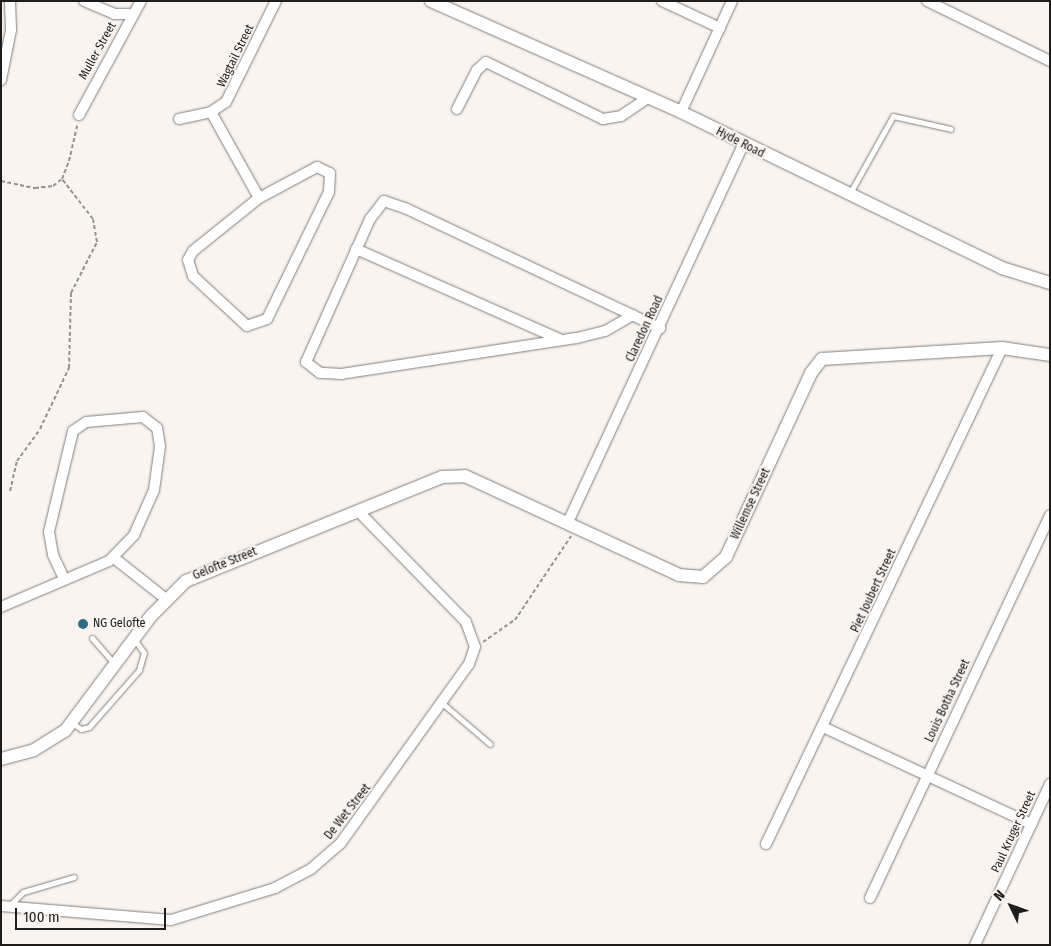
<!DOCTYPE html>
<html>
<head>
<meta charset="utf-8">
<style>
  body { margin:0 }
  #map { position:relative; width:1051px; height:946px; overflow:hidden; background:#f9f4f0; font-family:"Fira Sans Condensed",sans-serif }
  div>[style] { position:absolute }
  .path>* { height:2px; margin-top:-1px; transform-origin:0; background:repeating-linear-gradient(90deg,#94918e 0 4px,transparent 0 6.5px) }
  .roads { filter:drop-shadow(0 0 1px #817d7a) drop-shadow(0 0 1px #817d7a) }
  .service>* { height:5px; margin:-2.5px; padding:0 2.5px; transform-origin:2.5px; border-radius:2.5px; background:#fff }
  .minor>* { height:10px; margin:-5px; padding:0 5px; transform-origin:5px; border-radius:5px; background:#fff }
  .tertiary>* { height:12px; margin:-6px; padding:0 6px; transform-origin:6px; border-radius:6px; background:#fff }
  .dots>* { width:14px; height:14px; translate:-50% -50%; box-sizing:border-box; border:2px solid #f9f4f0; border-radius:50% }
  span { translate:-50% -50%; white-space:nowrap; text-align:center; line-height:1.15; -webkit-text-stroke:4px #f9f4f0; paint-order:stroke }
  .street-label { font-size:12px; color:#1e1d1b }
  .poi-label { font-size:12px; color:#1e1d1b }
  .left { translate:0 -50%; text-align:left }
  .frame { position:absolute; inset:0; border:2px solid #1e1d1b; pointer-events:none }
  .north { position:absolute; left:986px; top:881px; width:50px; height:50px; -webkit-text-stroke:4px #f9f4f0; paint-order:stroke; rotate:312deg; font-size:14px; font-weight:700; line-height:20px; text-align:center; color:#1e1d1b }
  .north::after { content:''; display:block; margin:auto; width:18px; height:22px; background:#1e1d1b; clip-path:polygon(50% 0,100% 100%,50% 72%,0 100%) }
  .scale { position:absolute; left:15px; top:908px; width:151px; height:22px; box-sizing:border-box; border:2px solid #1e1d1b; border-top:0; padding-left:6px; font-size:15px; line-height:18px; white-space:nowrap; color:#1e1d1b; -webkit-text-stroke:4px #f9f4f0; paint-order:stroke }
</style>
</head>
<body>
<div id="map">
  <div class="path">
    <i style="left:1px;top:181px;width:35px;rotate:12deg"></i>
    <i style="left:35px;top:188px;width:18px;rotate:-6deg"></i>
    <i style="left:53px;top:186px;width:11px;rotate:-38deg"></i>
    <i style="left:62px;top:179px;width:19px;rotate:-69deg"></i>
    <i style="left:69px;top:161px;width:37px;rotate:-77deg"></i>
    <i style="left:10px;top:491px;width:31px;rotate:-77deg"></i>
    <i style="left:17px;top:461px;width:39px;rotate:-54deg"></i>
    <i style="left:40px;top:429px;width:68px;rotate:-64.6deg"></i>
    <i style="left:69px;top:368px;width:75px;rotate:-88.5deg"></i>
    <i style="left:71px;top:293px;width:57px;rotate:-63deg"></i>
    <i style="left:97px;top:242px;width:23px;rotate:-100deg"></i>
    <i style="left:93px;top:219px;width:51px;rotate:-127.8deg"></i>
    <i style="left:483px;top:642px;width:39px;rotate:-35deg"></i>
    <i style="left:515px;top:620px;width:101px;rotate:-56.3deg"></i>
  </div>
  <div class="roads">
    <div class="service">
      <i style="left:850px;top:193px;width:88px;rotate:-60.8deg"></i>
      <i style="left:893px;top:116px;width:59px;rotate:12.6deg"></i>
      <i style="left:92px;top:638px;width:33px;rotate:49deg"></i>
      <i style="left:442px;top:703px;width:63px;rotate:40.5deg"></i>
      <i style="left:72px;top:723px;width:11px;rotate:34deg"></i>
      <i style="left:81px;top:729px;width:8px;rotate:-14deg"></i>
      <i style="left:89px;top:727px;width:76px;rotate:-48.7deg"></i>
      <i style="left:139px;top:670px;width:18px;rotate:-74deg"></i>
      <i style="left:144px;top:653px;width:16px;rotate:-125deg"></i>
      <i style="left:10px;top:905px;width:18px;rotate:-45deg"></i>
      <i style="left:23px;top:892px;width:53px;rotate:-16.4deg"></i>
    </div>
    <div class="minor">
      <i style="left:84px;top:1px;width:33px;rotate:23deg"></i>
      <i style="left:114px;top:14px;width:17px"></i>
      <i style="left:662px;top:1px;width:64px;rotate:25deg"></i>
      <i style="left:927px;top:1px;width:137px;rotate:26deg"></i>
      <i style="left:1px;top:80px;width:51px;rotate:-78.7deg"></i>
      <i style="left:11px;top:30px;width:29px;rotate:-92deg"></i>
      <i style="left:457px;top:109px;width:44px;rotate:-62.9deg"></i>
      <i style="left:477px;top:70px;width:12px;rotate:-42deg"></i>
      <i style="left:486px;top:62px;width:130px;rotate:26deg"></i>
      <i style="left:603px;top:119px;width:18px;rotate:-9deg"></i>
      <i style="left:621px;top:116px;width:32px;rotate:-34deg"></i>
      <i style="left:211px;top:112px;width:98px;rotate:60.8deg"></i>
      <i style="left:681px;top:112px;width:122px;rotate:-65.3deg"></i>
      <i style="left:79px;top:115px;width:130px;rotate:-61.5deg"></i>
      <i style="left:179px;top:119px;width:33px;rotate:-12deg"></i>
      <i style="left:211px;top:112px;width:18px;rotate:-34deg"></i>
      <i style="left:226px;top:102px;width:113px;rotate:-63.7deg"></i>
      <i style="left:317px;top:167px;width:14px;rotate:25deg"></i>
      <i style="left:330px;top:173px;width:19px;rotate:93deg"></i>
      <i style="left:329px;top:192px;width:141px;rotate:116deg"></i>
      <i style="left:267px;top:319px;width:21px;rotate:161deg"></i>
      <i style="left:247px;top:326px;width:74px;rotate:-137.2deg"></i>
      <i style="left:193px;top:276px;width:17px;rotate:-107deg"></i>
      <i style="left:188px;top:260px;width:10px;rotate:-61deg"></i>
      <i style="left:193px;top:251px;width:85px;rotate:-38.8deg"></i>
      <i style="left:259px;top:198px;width:66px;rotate:-28.1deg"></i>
      <i style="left:356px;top:249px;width:222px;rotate:23.9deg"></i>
      <i style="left:633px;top:315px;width:32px;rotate:150deg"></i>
      <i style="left:605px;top:331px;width:30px;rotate:166deg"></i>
      <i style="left:576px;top:338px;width:237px;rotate:171.3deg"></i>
      <i style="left:342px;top:374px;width:22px;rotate:-177deg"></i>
      <i style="left:320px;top:373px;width:18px;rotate:-142deg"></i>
      <i style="left:306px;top:362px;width:157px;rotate:-65.9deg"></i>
      <i style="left:370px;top:219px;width:23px;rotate:-52deg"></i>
      <i style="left:384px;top:201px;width:24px;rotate:19deg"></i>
      <i style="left:407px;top:209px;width:280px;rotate:25.2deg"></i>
      <i style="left:568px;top:522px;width:416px;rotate:-65.1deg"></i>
      <i style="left:114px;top:558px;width:66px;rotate:38.3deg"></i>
      <i style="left:1px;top:607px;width:117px;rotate:-23.1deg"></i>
      <i style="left:109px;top:561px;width:36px;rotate:-46deg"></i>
      <i style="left:134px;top:535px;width:49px;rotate:-66deg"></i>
      <i style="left:154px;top:490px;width:44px;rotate:-82.2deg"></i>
      <i style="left:160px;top:446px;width:18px;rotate:-99deg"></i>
      <i style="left:157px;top:428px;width:18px;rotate:-142deg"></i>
      <i style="left:143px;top:417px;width:57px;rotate:175deg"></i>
      <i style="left:86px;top:422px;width:16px;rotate:145deg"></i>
      <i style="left:73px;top:431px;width:104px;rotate:103.4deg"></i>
      <i style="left:49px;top:532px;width:23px;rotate:80deg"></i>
      <i style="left:53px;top:555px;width:26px;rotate:65deg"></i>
      <i style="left:823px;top:727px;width:230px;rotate:25deg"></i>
      <i style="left:766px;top:844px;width:549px;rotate:-64.55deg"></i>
      <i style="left:870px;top:898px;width:423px;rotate:-64.8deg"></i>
      <i style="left:1px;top:906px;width:171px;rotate:4.7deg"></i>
      <i style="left:171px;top:920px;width:109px;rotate:-17.1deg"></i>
      <i style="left:275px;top:888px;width:41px;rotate:-27.8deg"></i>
      <i style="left:311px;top:869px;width:38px;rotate:-41deg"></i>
      <i style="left:340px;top:844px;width:221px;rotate:-54.4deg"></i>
      <i style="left:469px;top:664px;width:18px;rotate:-71deg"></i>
      <i style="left:475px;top:647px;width:27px;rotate:-110deg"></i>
      <i style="left:466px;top:622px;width:152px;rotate:-134.2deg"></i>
      <i style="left:975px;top:945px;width:178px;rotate:-65deg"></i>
    </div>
    <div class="tertiary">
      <i style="left:431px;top:1px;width:274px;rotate:23.9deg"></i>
      <i style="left:681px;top:112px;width:357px;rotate:25.9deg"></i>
      <i style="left:1002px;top:268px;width:50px;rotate:17.4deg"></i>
      <i style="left:1px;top:759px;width:34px;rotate:-15deg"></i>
      <i style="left:34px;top:750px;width:36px;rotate:-32deg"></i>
      <i style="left:65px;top:731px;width:144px;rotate:-53.2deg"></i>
      <i style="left:151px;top:616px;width:49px;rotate:-45deg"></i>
      <i style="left:186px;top:581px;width:276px;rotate:-22.1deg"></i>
      <i style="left:442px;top:477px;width:23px;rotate:-2deg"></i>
      <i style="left:465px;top:476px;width:236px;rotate:24.8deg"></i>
      <i style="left:679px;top:575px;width:24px;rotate:5deg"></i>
      <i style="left:703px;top:577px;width:30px;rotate:-41deg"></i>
      <i style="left:726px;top:557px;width:203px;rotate:-65.2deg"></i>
      <i style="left:811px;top:373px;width:18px;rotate:-52deg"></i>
      <i style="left:822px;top:359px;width:180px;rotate:-3.5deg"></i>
      <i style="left:1002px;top:348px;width:49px;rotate:8.3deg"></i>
    </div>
  </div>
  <div class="dots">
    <i style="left:83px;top:624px;background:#306c83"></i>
  </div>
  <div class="street-label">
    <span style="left:98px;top:51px;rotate:-61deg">Muller Street</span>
    <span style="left:236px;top:56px;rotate:-64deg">Wagtail Street</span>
    <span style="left:740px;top:143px;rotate:27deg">Hyde Road</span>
    <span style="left:645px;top:329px;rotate:-65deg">Claredon Road</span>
    <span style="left:751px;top:504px;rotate:-65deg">Willemse Street</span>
    <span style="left:225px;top:564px;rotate:-22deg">Gelofte Street</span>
    <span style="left:874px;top:591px;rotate:-65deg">Piet Joubert Street</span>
    <span style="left:948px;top:701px;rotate:-65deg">Louis Botha Street</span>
    <span style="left:348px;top:812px;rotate:-52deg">De Wet Street</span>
    <span style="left:1014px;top:832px;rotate:-65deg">Paul Kruger Street</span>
  </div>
  <div class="poi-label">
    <span class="left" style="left:93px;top:624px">NG Gelofte</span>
  </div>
  <div class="frame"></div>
  <div class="north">N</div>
  <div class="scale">100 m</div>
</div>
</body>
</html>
